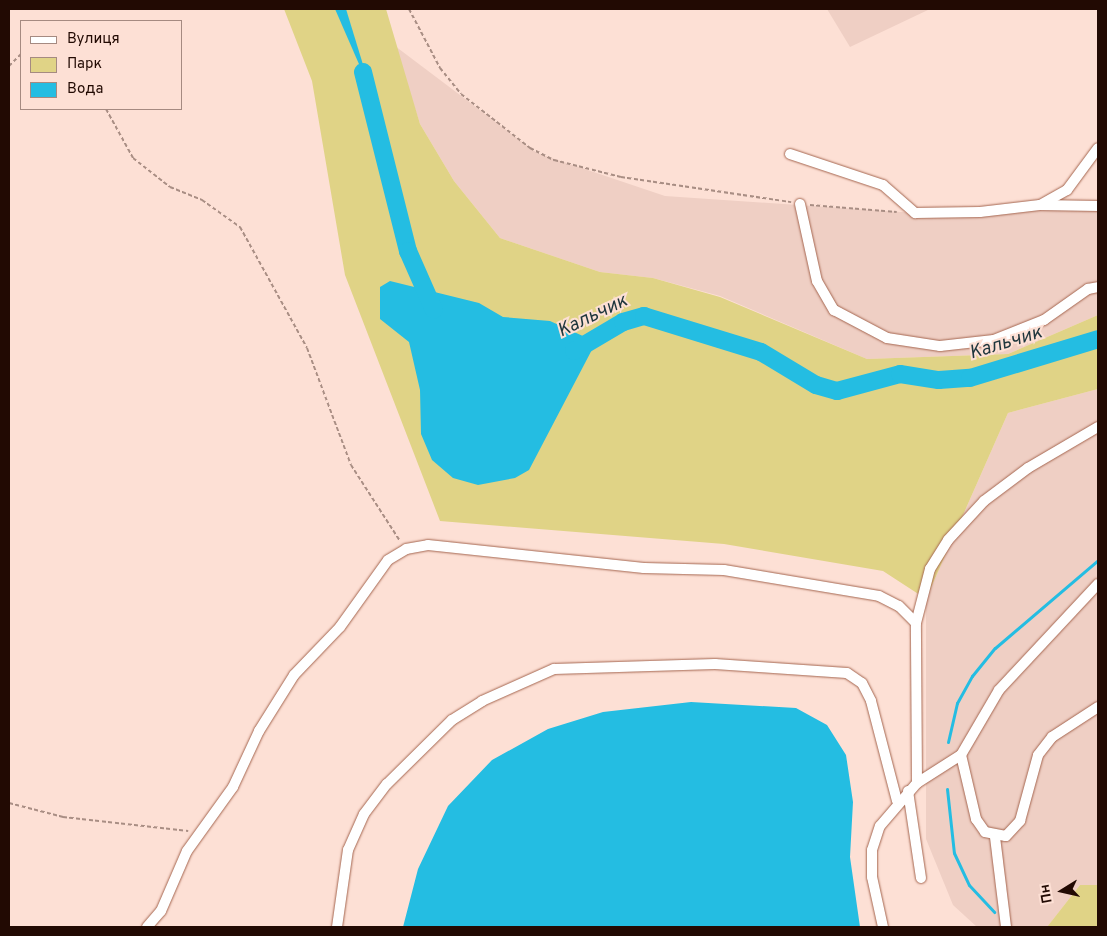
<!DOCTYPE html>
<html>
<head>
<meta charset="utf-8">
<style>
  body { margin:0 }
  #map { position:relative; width:1107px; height:936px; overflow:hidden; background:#fde0d5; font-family:Overpass,sans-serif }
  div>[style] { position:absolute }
  .built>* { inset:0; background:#efcfc4 }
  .green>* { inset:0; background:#e0d386 }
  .water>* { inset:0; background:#24bde2 }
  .stream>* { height:3px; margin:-1.5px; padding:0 1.5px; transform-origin:1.5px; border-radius:1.5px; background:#24bde2 }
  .river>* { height:18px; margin:-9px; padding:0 9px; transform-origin:9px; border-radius:9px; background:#24bde2 }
  .path>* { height:2px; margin-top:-1px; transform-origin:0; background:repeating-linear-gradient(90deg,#a98e84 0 4px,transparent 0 6.5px) }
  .roads { filter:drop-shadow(0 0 1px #a56650) drop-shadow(0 0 1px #a56650) }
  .minor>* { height:10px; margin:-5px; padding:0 5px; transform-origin:5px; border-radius:5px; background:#fff }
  span { translate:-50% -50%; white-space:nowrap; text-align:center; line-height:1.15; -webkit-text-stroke:4px #fde0d5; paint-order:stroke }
  .water-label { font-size:19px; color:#1f363d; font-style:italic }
  .frame { position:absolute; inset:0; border:10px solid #220a03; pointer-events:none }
  .legend { position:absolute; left:20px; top:20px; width:162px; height:90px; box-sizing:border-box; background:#fde0d5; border:1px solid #a58a81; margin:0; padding:6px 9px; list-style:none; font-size:15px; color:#220a03 }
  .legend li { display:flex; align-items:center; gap:10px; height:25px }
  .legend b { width:25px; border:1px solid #a58a81 }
  .north { position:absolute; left:1037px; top:866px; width:50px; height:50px; -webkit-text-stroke:4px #fde0d5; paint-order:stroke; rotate:260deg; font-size:14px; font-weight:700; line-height:20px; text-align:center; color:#220a03 }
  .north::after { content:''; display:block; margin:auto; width:18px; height:22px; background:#220a03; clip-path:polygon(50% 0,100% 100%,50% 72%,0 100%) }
</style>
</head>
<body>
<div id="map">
  <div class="built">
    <i style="clip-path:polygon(827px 9px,930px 9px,850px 47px)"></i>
    <i style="clip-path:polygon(395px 46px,537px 153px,665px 196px,915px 213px,1098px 206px,1098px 315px,1008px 354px,867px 359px,720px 296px,653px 278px,600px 272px,500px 238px,454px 181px,420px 124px)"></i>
    <i style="clip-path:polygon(1098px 389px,1098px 885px,1080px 885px,1047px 927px,977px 927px,953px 905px,926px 839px,926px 599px,1008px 413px)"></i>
  </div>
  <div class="green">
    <i style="clip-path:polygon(284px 9px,386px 9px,420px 124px,454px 181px,500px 238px,600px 272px,653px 278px,720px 297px,867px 359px,1008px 354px,1098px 315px,1098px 389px,1008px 413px,926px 599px,883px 571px,724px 544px,440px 521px,345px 275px,312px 81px)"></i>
    <i style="clip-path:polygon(1080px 885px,1098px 885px,1098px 927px,1047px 927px)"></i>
  </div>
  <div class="water">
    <i style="clip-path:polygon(335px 9px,346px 9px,372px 94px)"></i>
    <i style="clip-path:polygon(390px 281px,479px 303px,503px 317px,550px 321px,596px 342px,529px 470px,515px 478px,478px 485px,453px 478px,432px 460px,421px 434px,420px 390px,409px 342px,380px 319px,380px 287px)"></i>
    <i style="clip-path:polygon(691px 702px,796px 708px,827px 725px,846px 755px,853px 802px,850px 857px,860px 927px,403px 927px,418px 869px,448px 806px,492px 760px,548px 729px,603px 712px)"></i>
  </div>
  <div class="stream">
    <i style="left:948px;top:742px;width:40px;rotate:-77deg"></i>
    <i style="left:957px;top:703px;width:31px;rotate:-61deg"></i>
    <i style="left:972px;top:676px;width:36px;rotate:-51deg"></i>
    <i style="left:995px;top:648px;width:135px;rotate:-40.5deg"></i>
    <i style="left:947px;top:789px;width:64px;rotate:83.8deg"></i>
    <i style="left:954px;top:853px;width:35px;rotate:65deg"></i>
    <i style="left:969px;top:885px;width:37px;rotate:47deg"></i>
  </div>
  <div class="river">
    <i style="left:363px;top:72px;width:185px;rotate:75.9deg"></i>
    <i style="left:408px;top:251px;width:64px;rotate:66.2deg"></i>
    <i style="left:574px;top:351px;width:57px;rotate:-30.6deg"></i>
    <i style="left:623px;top:322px;width:22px;rotate:-16deg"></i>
    <i style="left:644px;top:316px;width:122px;rotate:17.1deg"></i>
    <i style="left:761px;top:352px;width:64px;rotate:31deg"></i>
    <i style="left:816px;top:385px;width:22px;rotate:16deg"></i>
    <i style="left:837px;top:391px;width:65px;rotate:-15.1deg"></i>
    <i style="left:900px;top:374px;width:39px;rotate:9deg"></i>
    <i style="left:939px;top:380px;width:31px;rotate:-4deg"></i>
    <i style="left:970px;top:378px;width:134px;rotate:-16.9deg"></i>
  </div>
  <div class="path">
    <i style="left:409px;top:9px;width:67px;rotate:62.3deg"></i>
    <i style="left:440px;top:68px;width:33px;rotate:51deg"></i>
    <i style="left:461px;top:94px;width:88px;rotate:38deg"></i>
    <i style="left:530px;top:148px;width:27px;rotate:27deg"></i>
    <i style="left:554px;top:160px;width:69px;rotate:14.2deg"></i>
    <i style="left:621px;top:177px;width:172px;rotate:8.4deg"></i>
    <i style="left:9px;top:66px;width:17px;rotate:-45deg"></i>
    <i style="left:106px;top:109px;width:56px;rotate:61.1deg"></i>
    <i style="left:133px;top:158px;width:47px;rotate:38.1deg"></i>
    <i style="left:170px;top:187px;width:35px;rotate:22deg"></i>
    <i style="left:202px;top:200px;width:47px;rotate:35.4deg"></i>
    <i style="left:240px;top:227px;width:138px;rotate:61deg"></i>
    <i style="left:307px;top:348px;width:125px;rotate:69.4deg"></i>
    <i style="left:351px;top:465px;width:90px;rotate:57.2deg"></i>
    <i style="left:810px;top:205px;width:87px;rotate:4.6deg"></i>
    <i style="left:9px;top:803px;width:56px;rotate:14.5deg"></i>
    <i style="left:63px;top:817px;width:126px;rotate:6.4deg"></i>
  </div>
  <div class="roads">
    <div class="minor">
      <i style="left:790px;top:154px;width:98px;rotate:18.4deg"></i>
      <i style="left:883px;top:185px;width:43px;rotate:41.2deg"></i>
      <i style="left:915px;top:213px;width:65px;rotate:-0.9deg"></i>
      <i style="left:980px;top:212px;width:60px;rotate:-6.7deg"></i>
      <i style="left:1040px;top:205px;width:31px;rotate:-29deg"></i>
      <i style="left:1067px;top:190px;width:52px;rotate:-53.6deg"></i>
      <i style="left:800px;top:204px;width:79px;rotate:77.6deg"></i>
      <i style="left:817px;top:281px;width:34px;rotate:60deg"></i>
      <i style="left:834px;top:310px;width:60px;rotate:27.8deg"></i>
      <i style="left:887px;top:338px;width:54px;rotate:8.6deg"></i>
      <i style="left:940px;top:346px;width:54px;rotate:-6.3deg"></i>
      <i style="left:994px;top:340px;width:54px;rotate:-21.8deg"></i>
      <i style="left:1044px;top:320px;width:54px;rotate:-35.2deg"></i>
      <i style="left:1088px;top:289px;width:10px;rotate:-11deg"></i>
      <i style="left:1040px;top:205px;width:58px;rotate:1deg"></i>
      <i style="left:961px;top:755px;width:66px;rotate:76.8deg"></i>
      <i style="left:976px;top:819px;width:16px;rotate:55deg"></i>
      <i style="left:985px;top:832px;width:21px;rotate:11deg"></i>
      <i style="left:1006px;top:836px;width:21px;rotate:-47deg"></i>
      <i style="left:1020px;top:821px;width:68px;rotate:-74.7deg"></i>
      <i style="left:1038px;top:755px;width:23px;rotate:-52deg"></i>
      <i style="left:1052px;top:737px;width:55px;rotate:-33.1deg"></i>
      <i style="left:917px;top:783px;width:160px;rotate:-90.4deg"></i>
      <i style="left:916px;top:623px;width:56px;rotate:-75.5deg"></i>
      <i style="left:930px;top:569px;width:34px;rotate:-58deg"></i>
      <i style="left:948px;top:540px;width:53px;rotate:-47.3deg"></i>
      <i style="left:984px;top:501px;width:55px;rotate:-36.9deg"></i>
      <i style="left:1028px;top:468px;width:81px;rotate:-30.4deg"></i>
      <i style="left:908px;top:791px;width:88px;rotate:81.5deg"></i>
      <i style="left:995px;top:837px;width:91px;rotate:83deg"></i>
      <i style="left:147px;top:927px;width:21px;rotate:-49deg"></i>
      <i style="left:161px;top:911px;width:65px;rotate:-66.6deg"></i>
      <i style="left:187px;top:851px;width:79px;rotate:-54.3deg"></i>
      <i style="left:233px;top:787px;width:62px;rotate:-65.1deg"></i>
      <i style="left:259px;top:731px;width:66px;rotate:-58deg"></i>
      <i style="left:294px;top:675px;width:66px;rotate:-46.2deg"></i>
      <i style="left:340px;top:627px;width:82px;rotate:-54.4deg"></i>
      <i style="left:388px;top:560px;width:21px;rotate:-31deg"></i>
      <i style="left:406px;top:549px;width:22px;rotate:-10deg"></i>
      <i style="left:428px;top:545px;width:217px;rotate:6.1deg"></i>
      <i style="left:644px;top:568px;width:80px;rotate:1.4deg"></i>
      <i style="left:724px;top:570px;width:157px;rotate:9.5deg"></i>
      <i style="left:879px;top:596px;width:22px;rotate:27deg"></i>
      <i style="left:899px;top:606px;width:24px;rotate:45deg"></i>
      <i style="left:337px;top:927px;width:78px;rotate:-81.9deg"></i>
      <i style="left:348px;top:850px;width:39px;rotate:-66deg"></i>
      <i style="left:364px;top:814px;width:38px;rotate:-53deg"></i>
      <i style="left:387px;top:784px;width:91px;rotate:-44.6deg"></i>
      <i style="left:452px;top:720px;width:36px;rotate:-32deg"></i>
      <i style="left:482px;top:701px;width:79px;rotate:-24deg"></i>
      <i style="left:554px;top:669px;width:161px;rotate:-1.8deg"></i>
      <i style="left:715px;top:664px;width:132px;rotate:3.9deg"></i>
      <i style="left:847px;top:673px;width:18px;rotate:34deg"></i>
      <i style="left:862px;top:683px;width:20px;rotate:63deg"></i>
      <i style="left:871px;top:701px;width:103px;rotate:75.4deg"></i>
      <i style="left:883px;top:927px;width:51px;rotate:-102.4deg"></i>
      <i style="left:872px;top:877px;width:27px;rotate:-90deg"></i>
      <i style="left:872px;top:850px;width:25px;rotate:-72deg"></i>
      <i style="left:880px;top:826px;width:57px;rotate:-49.3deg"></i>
      <i style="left:917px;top:783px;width:52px;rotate:-32.5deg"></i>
      <i style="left:961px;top:755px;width:75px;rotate:-59.7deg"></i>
      <i style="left:999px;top:690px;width:145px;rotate:-47deg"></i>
    </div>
  </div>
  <div class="water-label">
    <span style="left:593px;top:317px;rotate:-26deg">Кальчик</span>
    <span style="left:1006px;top:344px;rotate:-17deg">Кальчик</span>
  </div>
  <div class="frame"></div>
  <ul class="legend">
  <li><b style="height:6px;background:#fff"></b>Вулиця</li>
  <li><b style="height:14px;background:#e0d386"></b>Парк</li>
  <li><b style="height:14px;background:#24bde2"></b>Вода</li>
  </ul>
  <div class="north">Пн</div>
</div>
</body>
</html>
